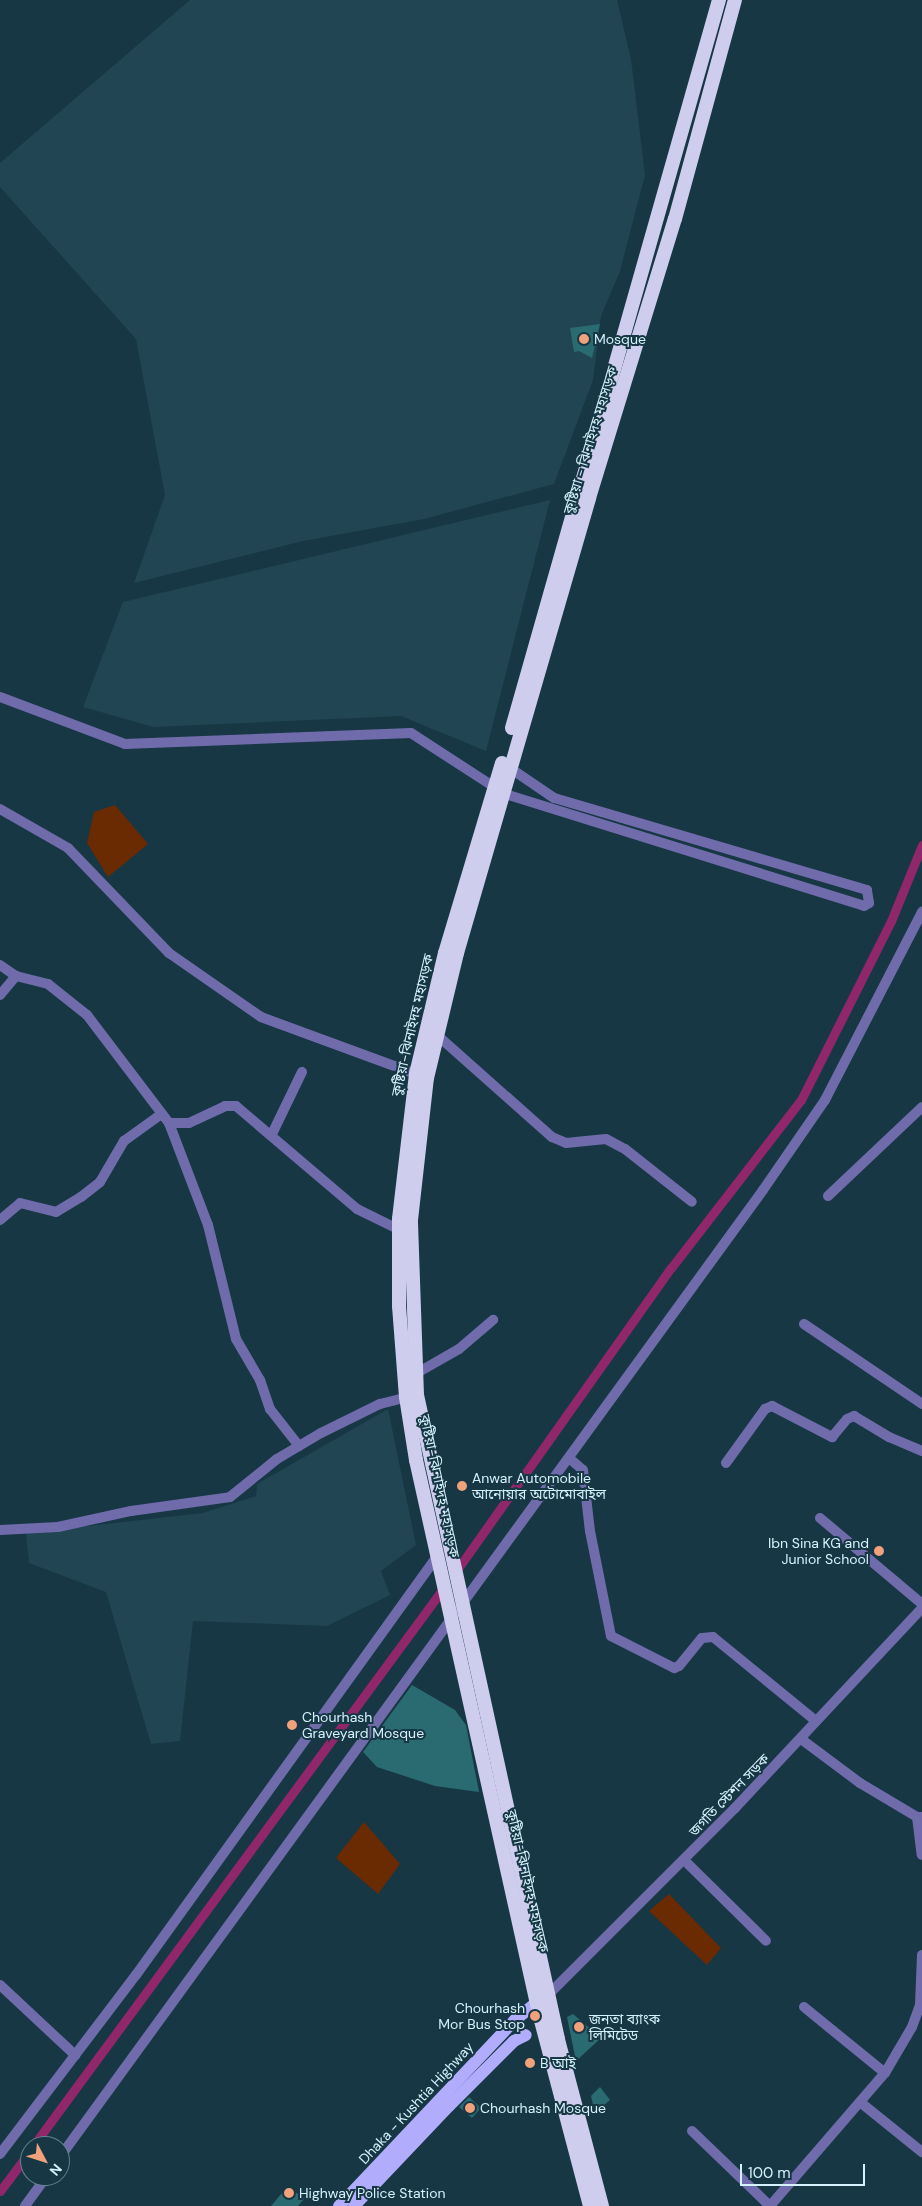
<!DOCTYPE html>
<html>
<head>
<meta charset="utf-8">
<style>
  body { margin:0 }
  #map { position:relative; width:922px; height:2206px; overflow:hidden; background:#173744; font-family:"DM Sans","Noto Sans Bengali",sans-serif }
  div>[style] { position:absolute }
  .built>* { inset:0; background:#214553 }
  .green>* { inset:0; background:#6a2a02 }
  .canal>* { height:9px; margin:-4.5px; padding:0 4.5px; transform-origin:4.5px; border-radius:4.5px; background:#91276b }
  .building>* { inset:0; background:#2a6b72 }
  .minor>* { height:10px; margin:-5px; padding:0 5px; transform-origin:5px; border-radius:5px; background:#706cac }
  .major>* { height:12px; margin:-6px; padding:0 6px; transform-origin:6px; border-radius:6px; background:#b1acfb }
  .highway>* { height:14px; margin:-7px; padding:0 7px; transform-origin:7px; border-radius:7px; background:#cecded }
  .dots>* { width:14px; height:14px; translate:-50% -50%; box-sizing:border-box; border:2px solid #173744; border-radius:50% }
  span { translate:-50% -50%; white-space:nowrap; text-align:center; line-height:1.15; -webkit-text-stroke:4px #173744; paint-order:stroke }
  .poi-label { font-size:14px; color:#d5f1fd }
  .left { translate:0 -50%; text-align:left }
  .right { translate:-100% -50%; text-align:right }
  .street-label { font-size:14px; color:#d5f1fd }
  .north { position:absolute; left:20px; top:2136px; width:50px; height:50px; box-sizing:border-box; background:#173744; border:1px solid #63818e; border-radius:50%; rotate:130deg; font-size:14px; font-weight:700; line-height:20px; text-align:center; color:#d5f1fd }
  .north::after { content:''; display:block; margin:auto; width:18px; height:22px; background:#f1a17c; clip-path:polygon(50% 0,100% 100%,50% 72%,0 100%) }
  .scale { position:absolute; left:740px; top:2164px; width:125px; height:22px; box-sizing:border-box; border:2px solid #d5f1fd; border-top:0; padding-left:6px; font-size:15px; line-height:18px; white-space:nowrap; color:#d5f1fd; -webkit-text-stroke:4px #173744; paint-order:stroke }
</style>
</head>
<body>
<div id="map">
  <div class="built">
    <i style="clip-path:polygon(190px 0,617px 0,631px 59px,645px 175px,620px 271px,601px 316px,593px 380px,554px 484px,424px 519px,303px 541px,134px 583px,165px 495px,136px 339px,0 187px,0 163px)"></i>
    <i style="clip-path:polygon(550px 500px,486px 751px,401px 716px,153px 727px,83px 707px,123px 602px)"></i>
    <i style="clip-path:polygon(388px 1409px,416px 1545px,381px 1571px,390px 1595px,327px 1626px,193px 1621px,180px 1741px,151px 1744px,106px 1592px,29px 1563px,26px 1533px,203px 1513px,256px 1496px,257px 1484px)"></i>
  </div>
  <div class="green">
    <i style="clip-path:polygon(115px 805px,148px 844px,108px 877px,87px 843px,94px 812px)"></i>
    <i style="clip-path:polygon(364px 1822px,400px 1864px,378px 1894px,336px 1858px)"></i>
    <i style="clip-path:polygon(669px 1894px,721px 1948px,707px 1965px,649px 1911px)"></i>
  </div>
  <div class="canal">
    <i style="left:454px;top:1574px;width:375px;rotate:-54.7deg"></i>
    <i style="left:671px;top:1268px;width:212px;rotate:-52.3deg"></i>
    <i style="left:801px;top:1100px;width:200px;rotate:-63.3deg"></i>
    <i style="left:891px;top:921px;width:82px;rotate:-67.8deg"></i>
    <i style="left:33px;top:2146px;width:695px;rotate:-53.66deg"></i>
    <i style="left:0;top:2191px;width:50px;rotate:-53.1deg"></i>
  </div>
  <div class="building">
    <i style="clip-path:polygon(600px 324px,592px 358px,579px 351px,574px 352px,570px 328px)"></i>
    <i style="clip-path:polygon(412px 1685px,455px 1710px,466px 1725px,479px 1792px,435px 1786px,377px 1767px,363px 1752px)"></i>
    <i style="clip-path:polygon(573px 2014px,601px 2038px,576px 2061px,567px 2017px)"></i>
    <i style="clip-path:polygon(600px 2087px,610px 2100px,595px 2113px,591px 2096px)"></i>
    <i style="clip-path:polygon(469px 2097px,481px 2108px,472px 2118px,459px 2107px)"></i>
    <i style="clip-path:polygon(288px 2186px,304px 2199px,298px 2206px,271px 2206px)"></i>
  </div>
  <div class="minor">
    <i style="left:0;top:697px;width:134px;rotate:20.6deg"></i>
    <i style="left:125px;top:744px;width:286px;rotate:-2.2deg"></i>
    <i style="left:411px;top:733px;width:99px;rotate:33deg"></i>
    <i style="left:502px;top:793px;width:379px;rotate:17.3deg"></i>
    <i style="left:864px;top:906px;width:6px;rotate:-31deg"></i>
    <i style="left:869px;top:903px;width:13px;rotate:-99deg"></i>
    <i style="left:867px;top:890px;width:326px;rotate:-163.6deg"></i>
    <i style="left:554px;top:798px;width:53px;rotate:-145.7deg"></i>
    <i style="left:0;top:809px;width:78px;rotate:29.8deg"></i>
    <i style="left:68px;top:848px;width:146px;rotate:46.1deg"></i>
    <i style="left:169px;top:953px;width:112px;rotate:34.8deg"></i>
    <i style="left:261px;top:1017px;width:171px;rotate:20.2deg"></i>
    <i style="left:0;top:965px;width:19px;rotate:35deg"></i>
    <i style="left:16px;top:976px;width:33px;rotate:14deg"></i>
    <i style="left:48px;top:984px;width:50px;rotate:38.5deg"></i>
    <i style="left:87px;top:1015px;width:136px;rotate:52.8deg"></i>
    <i style="left:169px;top:1123px;width:20px"></i>
    <i style="left:189px;top:1123px;width:40px;rotate:-25deg"></i>
    <i style="left:225px;top:1106px;width:11px"></i>
    <i style="left:236px;top:1106px;width:159px;rotate:40.4deg"></i>
    <i style="left:357px;top:1209px;width:52px;rotate:26.1deg"></i>
    <i style="left:0;top:995px;width:25px;rotate:-50deg"></i>
    <i style="left:437px;top:1035px;width:154px;rotate:41.6deg"></i>
    <i style="left:552px;top:1137px;width:15px;rotate:23deg"></i>
    <i style="left:566px;top:1143px;width:40px;rotate:-5.7deg"></i>
    <i style="left:606px;top:1139px;width:21px;rotate:28deg"></i>
    <i style="left:625px;top:1149px;width:85px;rotate:38.3deg"></i>
    <i style="left:169px;top:1123px;width:109px;rotate:69.1deg"></i>
    <i style="left:208px;top:1225px;width:117px;rotate:76.2deg"></i>
    <i style="left:236px;top:1339px;width:48px;rotate:59.7deg"></i>
    <i style="left:260px;top:1380px;width:31px;rotate:71deg"></i>
    <i style="left:270px;top:1409px;width:47px;rotate:51.9deg"></i>
    <i style="left:272px;top:1134px;width:69px;rotate:-64.2deg"></i>
    <i style="left:828px;top:1196px;width:129px;rotate:-43.4deg"></i>
    <i style="left:0;top:1220px;width:26px;rotate:-40deg"></i>
    <i style="left:20px;top:1203px;width:37px;rotate:14deg"></i>
    <i style="left:56px;top:1212px;width:29px;rotate:-31deg"></i>
    <i style="left:81px;top:1197px;width:24px;rotate:-38deg"></i>
    <i style="left:100px;top:1182px;width:48px;rotate:-59.7deg"></i>
    <i style="left:124px;top:1141px;width:44px;rotate:-35.8deg"></i>
    <i style="left:804px;top:1324px;width:143px;rotate:34.1deg"></i>
    <i style="left:417px;top:1373px;width:48px;rotate:-29.7deg"></i>
    <i style="left:459px;top:1349px;width:45px;rotate:-40.5deg"></i>
    <i style="left:569px;top:1458px;width:18px;rotate:41deg"></i>
    <i style="left:583px;top:1470px;width:61px;rotate:83.5deg"></i>
    <i style="left:590px;top:1531px;width:107px;rotate:78.7deg"></i>
    <i style="left:611px;top:1636px;width:71px;rotate:26.9deg"></i>
    <i style="left:674px;top:1668px;width:5px;rotate:-22deg"></i>
    <i style="left:679px;top:1666px;width:36px;rotate:-51deg"></i>
    <i style="left:702px;top:1638px;width:11px;rotate:-5deg"></i>
    <i style="left:713px;top:1637px;width:133px;rotate:39.2deg"></i>
    <i style="left:726px;top:1463px;width:67px;rotate:-54.2deg"></i>
    <i style="left:765px;top:1409px;width:8px;rotate:-23deg"></i>
    <i style="left:772px;top:1406px;width:68px;rotate:27.3deg"></i>
    <i style="left:832px;top:1437px;width:23px;rotate:-50deg"></i>
    <i style="left:847px;top:1419px;width:8px;rotate:-23deg"></i>
    <i style="left:854px;top:1416px;width:41px;rotate:31deg"></i>
    <i style="left:889px;top:1437px;width:36px;rotate:23deg"></i>
    <i style="left:820px;top:1518px;width:133px;rotate:40.1deg"></i>
    <i style="left:0;top:1530px;width:58px;rotate:-3deg"></i>
    <i style="left:58px;top:1527px;width:75px;rotate:-12.4deg"></i>
    <i style="left:131px;top:1511px;width:100px;rotate:-8deg"></i>
    <i style="left:230px;top:1497px;width:60px;rotate:-39deg"></i>
    <i style="left:277px;top:1459px;width:51px;rotate:-30.6deg"></i>
    <i style="left:321px;top:1433px;width:66px;rotate:-26.2deg"></i>
    <i style="left:380px;top:1404px;width:32px;rotate:-14deg"></i>
    <i style="left:801px;top:1739px;width:74px;rotate:36.7deg"></i>
    <i style="left:860px;top:1783px;width:66px;rotate:30.8deg"></i>
    <i style="left:917px;top:1817px;width:5px"></i>
    <i style="left:917px;top:1817px;width:38px;rotate:83deg"></i>
    <i style="left:684px;top:1860px;width:115px;rotate:44.6deg"></i>
    <i style="left:0;top:1985px;width:103px;rotate:43deg"></i>
    <i style="left:549px;top:1994px;width:263px;rotate:-45deg"></i>
    <i style="left:735px;top:1808px;width:274px;rotate:-46.9deg"></i>
    <i style="left:804px;top:2007px;width:104px;rotate:39.2deg"></i>
    <i style="left:860px;top:2102px;width:80px;rotate:38.9deg"></i>
    <i style="left:692px;top:2131px;width:108px;rotate:43.9deg"></i>
    <i style="left:0;top:2154px;width:225px;rotate:-52.8deg"></i>
    <i style="left:136px;top:1975px;width:517px;rotate:-54.28deg"></i>
    <i style="left:60px;top:2157px;width:1196px;rotate:-53.98deg"></i>
    <i style="left:763px;top:1190px;width:109px;rotate:-55.4deg"></i>
    <i style="left:825px;top:1100px;width:212px;rotate:-62.7deg"></i>
    <i style="left:25px;top:2206px;width:37px;rotate:-54deg"></i>
    <i style="left:770px;top:2206px;width:176px;rotate:-49.2deg"></i>
    <i style="left:885px;top:2073px;width:53px;rotate:-59.6deg"></i>
    <i style="left:912px;top:2027px;width:23px;rotate:-70deg"></i>
    <i style="left:920px;top:2005px;width:50px;rotate:-87.7deg"></i>
  </div>
  <div class="major">
    <i style="left:339px;top:2206px;width:256px;rotate:-46.6deg"></i>
    <i style="left:515px;top:2020px;width:38px;rotate:-39deg"></i>
    <i style="left:354px;top:2206px;width:138px;rotate:-46.5deg"></i>
    <i style="left:449px;top:2106px;width:92px;rotate:-45deg"></i>
    <i style="left:514px;top:2041px;width:13px;rotate:-27deg"></i>
  </div>
  <div class="highway">
    <i style="left:512px;top:728px;width:757px;rotate:-74.13deg"></i>
    <i style="left:502px;top:763px;width:198px;rotate:106.7deg"></i>
    <i style="left:445px;top:953px;width:124px;rotate:103.5deg"></i>
    <i style="left:416px;top:1074px;width:146px;rotate:96.7deg"></i>
    <i style="left:399px;top:1219px;width:87px;rotate:90deg"></i>
    <i style="left:399px;top:1306px;width:91px;rotate:85.6deg"></i>
    <i style="left:406px;top:1397px;width:64px;rotate:81deg"></i>
    <i style="left:416px;top:1460px;width:567px;rotate:77.46deg"></i>
    <i style="left:539px;top:2013px;width:200px;rotate:75.2deg"></i>
    <i style="left:602px;top:2206px;width:173px;rotate:-104.8deg"></i>
    <i style="left:558px;top:2039px;width:659px;rotate:-102.35deg"></i>
    <i style="left:417px;top:1395px;width:175px;rotate:-92deg"></i>
    <i style="left:411px;top:1220px;width:143px;rotate:-83.6deg"></i>
    <i style="left:427px;top:1078px;width:129px;rotate:-76.5deg"></i>
    <i style="left:457px;top:953px;width:474px;rotate:-73.8deg"></i>
    <i style="left:589px;top:498px;width:292px;rotate:-72.9deg"></i>
    <i style="left:675px;top:219px;width:227px;rotate:-74.7deg"></i>
  </div>
  <div class="dots">
    <i style="left:584px;top:339px;background:#f1a17c"></i>
    <i style="left:462px;top:1486px;background:#f1a17c"></i>
    <i style="left:879px;top:1551px;background:#f1a17c"></i>
    <i style="left:292px;top:1725px;background:#f1a17c"></i>
    <i style="left:535px;top:2016px;background:#f1a17c"></i>
    <i style="left:579px;top:2027px;background:#f1a17c"></i>
    <i style="left:530px;top:2063px;background:#f1a17c"></i>
    <i style="left:470px;top:2108px;background:#f1a17c"></i>
    <i style="left:289px;top:2193px;background:#f1a17c"></i>
  </div>
  <div class="poi-label">
    <span class="left" style="left:594px;top:339px">Mosque</span>
    <span class="left" style="left:472px;top:1486px">Anwar Automobile<br>আনোয়ার অটোমোবাইল</span>
    <span class="right" style="left:869px;top:1551px">Ibn Sina KG and<br>Junior School</span>
    <span class="left" style="left:302px;top:1725px">Chourhash<br>Graveyard Mosque</span>
    <span class="right" style="left:525px;top:2016px">Chourhash<br>Mor Bus Stop</span>
    <span class="left" style="left:589px;top:2027px">জনতা ব্যাংক<br>লিমিটেড</span>
    <span class="left" style="left:540px;top:2063px">B আই</span>
    <span class="left" style="left:480px;top:2108px">Chourhash Mosque</span>
    <span class="left" style="left:299px;top:2193px">Highway Police Station</span>
  </div>
  <div class="street-label">
    <span style="left:590px;top:440px;rotate:-73deg">কুষ্টিয়া - ঝিনাইদহ মহাসড়ক</span>
    <span style="left:412px;top:1025px;rotate:-77deg">কুষ্টিয়া-ঝিনাইদহ মহাসড়ক</span>
    <span style="left:440px;top:1486px;rotate:78deg">কুষ্টিয়া-ঝিনাইদহ মহাসড়ক</span>
    <span style="left:729px;top:1795px;rotate:-46deg">জগতি স্টেশন সড়ক</span>
    <span style="left:528px;top:1881px;rotate:77deg">কুষ্টিয়া-ঝিনাইদহ মহাসড়ক</span>
    <span style="left:416px;top:2103px;rotate:-47deg">Dhaka - Kushtia Highway</span>
  </div>
  <div class="north">N</div>
  <div class="scale">100 m</div>
</div>
</body>
</html>
